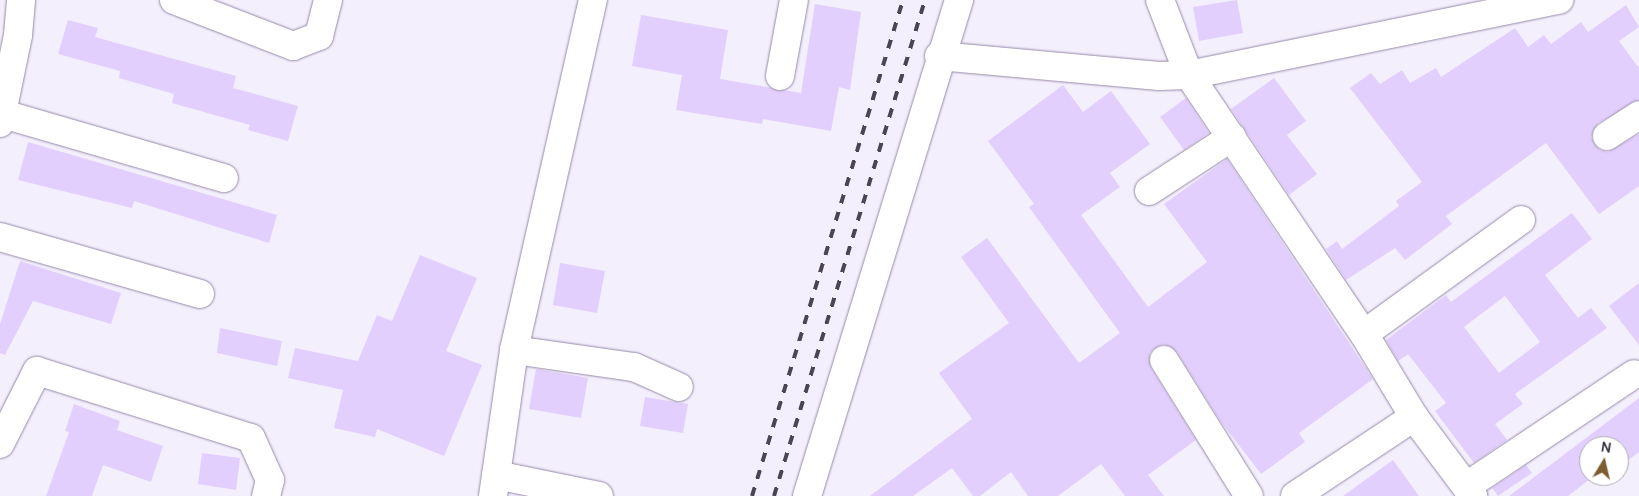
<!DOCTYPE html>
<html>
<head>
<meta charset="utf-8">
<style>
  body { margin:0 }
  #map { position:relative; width:1639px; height:496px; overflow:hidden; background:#f4effd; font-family:Manrope,sans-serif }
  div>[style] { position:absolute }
  .building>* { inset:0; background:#e3cffe }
  .roads { filter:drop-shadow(0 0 1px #978aaa) drop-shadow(0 0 1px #978aaa) }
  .street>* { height:28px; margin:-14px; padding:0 14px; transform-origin:14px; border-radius:14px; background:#fff }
  .rail>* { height:4px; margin-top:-2px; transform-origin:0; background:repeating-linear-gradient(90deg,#4b4553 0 9px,transparent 0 18px) }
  span { translate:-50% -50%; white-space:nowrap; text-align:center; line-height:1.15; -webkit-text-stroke:4px #fff; paint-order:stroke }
  .north { position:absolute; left:1579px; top:436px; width:50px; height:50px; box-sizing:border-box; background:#fff; border:1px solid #aeabb1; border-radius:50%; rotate:9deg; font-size:14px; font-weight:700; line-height:20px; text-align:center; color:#342e3c }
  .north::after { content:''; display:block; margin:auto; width:18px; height:22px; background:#7c5e32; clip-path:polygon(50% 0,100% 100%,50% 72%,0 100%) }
</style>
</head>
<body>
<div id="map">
  <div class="building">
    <i style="clip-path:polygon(1237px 0,1243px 33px,1199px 41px,1193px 7px)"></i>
    <i style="clip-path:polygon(815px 4px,861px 12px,850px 90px,839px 87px,831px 131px,763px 119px,762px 124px,676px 110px,682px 75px,632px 66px,641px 15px,728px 30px,720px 79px,801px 93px)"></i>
    <i style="clip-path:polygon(1626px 5px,1639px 27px,1619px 41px,1639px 68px,1639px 100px,1598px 123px,1591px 137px,1600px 150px,1608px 152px,1639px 134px,1639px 186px,1599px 214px,1546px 143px,1446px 216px,1452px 224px,1405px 260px,1395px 248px,1346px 280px,1326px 249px,1337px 241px,1342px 249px,1399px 206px,1396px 201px,1422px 182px,1350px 88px,1371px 73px,1380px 84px,1402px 70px,1410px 83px,1436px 68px,1441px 77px,1515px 28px,1528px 47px,1544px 35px,1551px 44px,1581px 22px,1588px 32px)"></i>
    <i style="clip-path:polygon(68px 20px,98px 28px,95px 37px,236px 76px,233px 88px,298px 106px,288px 141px,248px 130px,250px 125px,172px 103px,174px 94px,119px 78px,120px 71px,58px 54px)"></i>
    <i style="clip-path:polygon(1274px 78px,1306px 121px,1287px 135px,1317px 174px,1289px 195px,1231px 109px)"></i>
    <i style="clip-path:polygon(1063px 85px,1083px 112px,1111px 91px,1150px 144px,1110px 173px,1120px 187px,1081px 215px,1148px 307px,1207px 262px,1164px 204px,1227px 159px,1373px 379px,1299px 433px,1305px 442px,1261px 474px,1221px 422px,1177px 352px,1163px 344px,1150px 352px,1151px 368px,1196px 440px,1148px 475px,1164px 496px,1125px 496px,1101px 464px,1058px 496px,1028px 496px,1011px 472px,980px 496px,973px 496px,952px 468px,913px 496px,870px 496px,972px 419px,939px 373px,1009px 323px,961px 257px,987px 238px,1079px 363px,1120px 333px,1029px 207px,1034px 204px,988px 141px)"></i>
    <i style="clip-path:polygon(1186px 98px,1209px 133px,1184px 150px,1160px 117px)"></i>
    <i style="clip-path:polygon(28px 142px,277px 215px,269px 243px,134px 201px,132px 208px,18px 180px)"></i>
    <i style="clip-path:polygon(evenodd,1572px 213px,1592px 239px,1545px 275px,1578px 318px,1591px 308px,1607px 328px,1515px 394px,1523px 404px,1495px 424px,1507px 440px,1474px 463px,1435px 411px,1446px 403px,1408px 354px,1398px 361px,1386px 340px,1446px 295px,1451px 302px,1572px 213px,1505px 296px,1540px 342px,1499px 373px,1464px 327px,1505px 296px)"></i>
    <i style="clip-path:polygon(420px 255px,477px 278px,446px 351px,482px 365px,444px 456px,377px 429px,375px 437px,334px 428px,343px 390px,288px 378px,295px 348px,358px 361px,377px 315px,392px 321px)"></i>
    <i style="clip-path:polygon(20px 261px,121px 293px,111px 324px,33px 301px,5px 355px,0 353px,0 324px)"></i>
    <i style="clip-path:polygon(560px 263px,605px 271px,597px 313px,553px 305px)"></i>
    <i style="clip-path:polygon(1639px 283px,1639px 345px,1609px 306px)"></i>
    <i style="clip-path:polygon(220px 328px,282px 341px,277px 366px,217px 353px)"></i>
    <i style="clip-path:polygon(536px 369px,588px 378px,581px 418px,529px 409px)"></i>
    <i style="clip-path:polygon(645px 397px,688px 404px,683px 433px,640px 426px)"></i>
    <i style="clip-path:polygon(1639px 398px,1639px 452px,1619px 467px,1619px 446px,1589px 446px,1589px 476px,1594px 476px,1568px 496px,1509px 496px)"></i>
    <i style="clip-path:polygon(74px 404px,120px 421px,117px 430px,163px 446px,151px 482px,103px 465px,92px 496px,46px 496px,69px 432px,65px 431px)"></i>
    <i style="clip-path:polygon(202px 453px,240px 458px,236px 490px,198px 484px)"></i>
    <i style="clip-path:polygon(1393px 460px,1419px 496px,1343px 496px)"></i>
    <i style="clip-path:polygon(1526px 465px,1532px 473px,1498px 496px,1492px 488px)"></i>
  </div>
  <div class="roads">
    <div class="street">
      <i style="left:174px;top:0;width:128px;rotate:21.1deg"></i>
      <i style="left:293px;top:46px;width:28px;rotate:-21deg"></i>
      <i style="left:319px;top:36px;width:37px;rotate:-76deg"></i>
      <i style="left:1160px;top:0;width:80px;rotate:68.9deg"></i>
      <i style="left:1189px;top:75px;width:313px;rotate:56deg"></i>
      <i style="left:1364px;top:334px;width:97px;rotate:58.9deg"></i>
      <i style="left:1414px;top:417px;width:99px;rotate:53.2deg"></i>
      <i style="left:939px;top:56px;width:221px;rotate:5.2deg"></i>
      <i style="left:1159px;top:76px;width:30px;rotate:-2deg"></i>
      <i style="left:1189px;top:75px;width:378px;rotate:-11.5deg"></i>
      <i style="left:780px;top:76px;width:77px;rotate:-79.6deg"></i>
      <i style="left:3px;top:114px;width:230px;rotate:16.2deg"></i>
      <i style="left:0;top:123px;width:90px;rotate:-78.4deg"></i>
      <i style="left:18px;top:35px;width:35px;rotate:-85deg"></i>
      <i style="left:1607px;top:136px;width:38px;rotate:-33deg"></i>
      <i style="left:1149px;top:191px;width:99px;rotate:-33deg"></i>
      <i style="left:0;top:237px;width:208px;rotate:15.9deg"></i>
      <i style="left:1364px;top:334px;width:194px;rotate:-36deg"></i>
      <i style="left:514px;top:350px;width:121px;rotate:8.1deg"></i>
      <i style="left:634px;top:367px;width:49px;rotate:24deg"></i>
      <i style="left:1164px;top:360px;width:160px;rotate:58deg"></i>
      <i style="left:0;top:444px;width:82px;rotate:-63.1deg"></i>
      <i style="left:37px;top:371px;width:224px;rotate:17.4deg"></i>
      <i style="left:251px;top:438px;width:46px;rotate:65.7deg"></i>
      <i style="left:270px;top:480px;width:16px;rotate:104deg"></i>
      <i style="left:496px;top:475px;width:105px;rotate:11.5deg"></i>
      <i style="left:1467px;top:486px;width:201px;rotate:-33.8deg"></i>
      <i style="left:493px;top:496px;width:148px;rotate:-81.8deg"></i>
      <i style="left:514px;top:350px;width:359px;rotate:-77.3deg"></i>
      <i style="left:807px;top:496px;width:519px;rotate:-72.96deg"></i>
      <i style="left:1295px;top:496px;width:143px;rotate:-33.6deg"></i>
    </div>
  </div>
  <div class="rail">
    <i style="left:752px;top:496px;width:518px;rotate:-73.07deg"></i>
    <i style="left:774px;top:496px;width:518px;rotate:-73.07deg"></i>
  </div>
  <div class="north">N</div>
</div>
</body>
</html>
